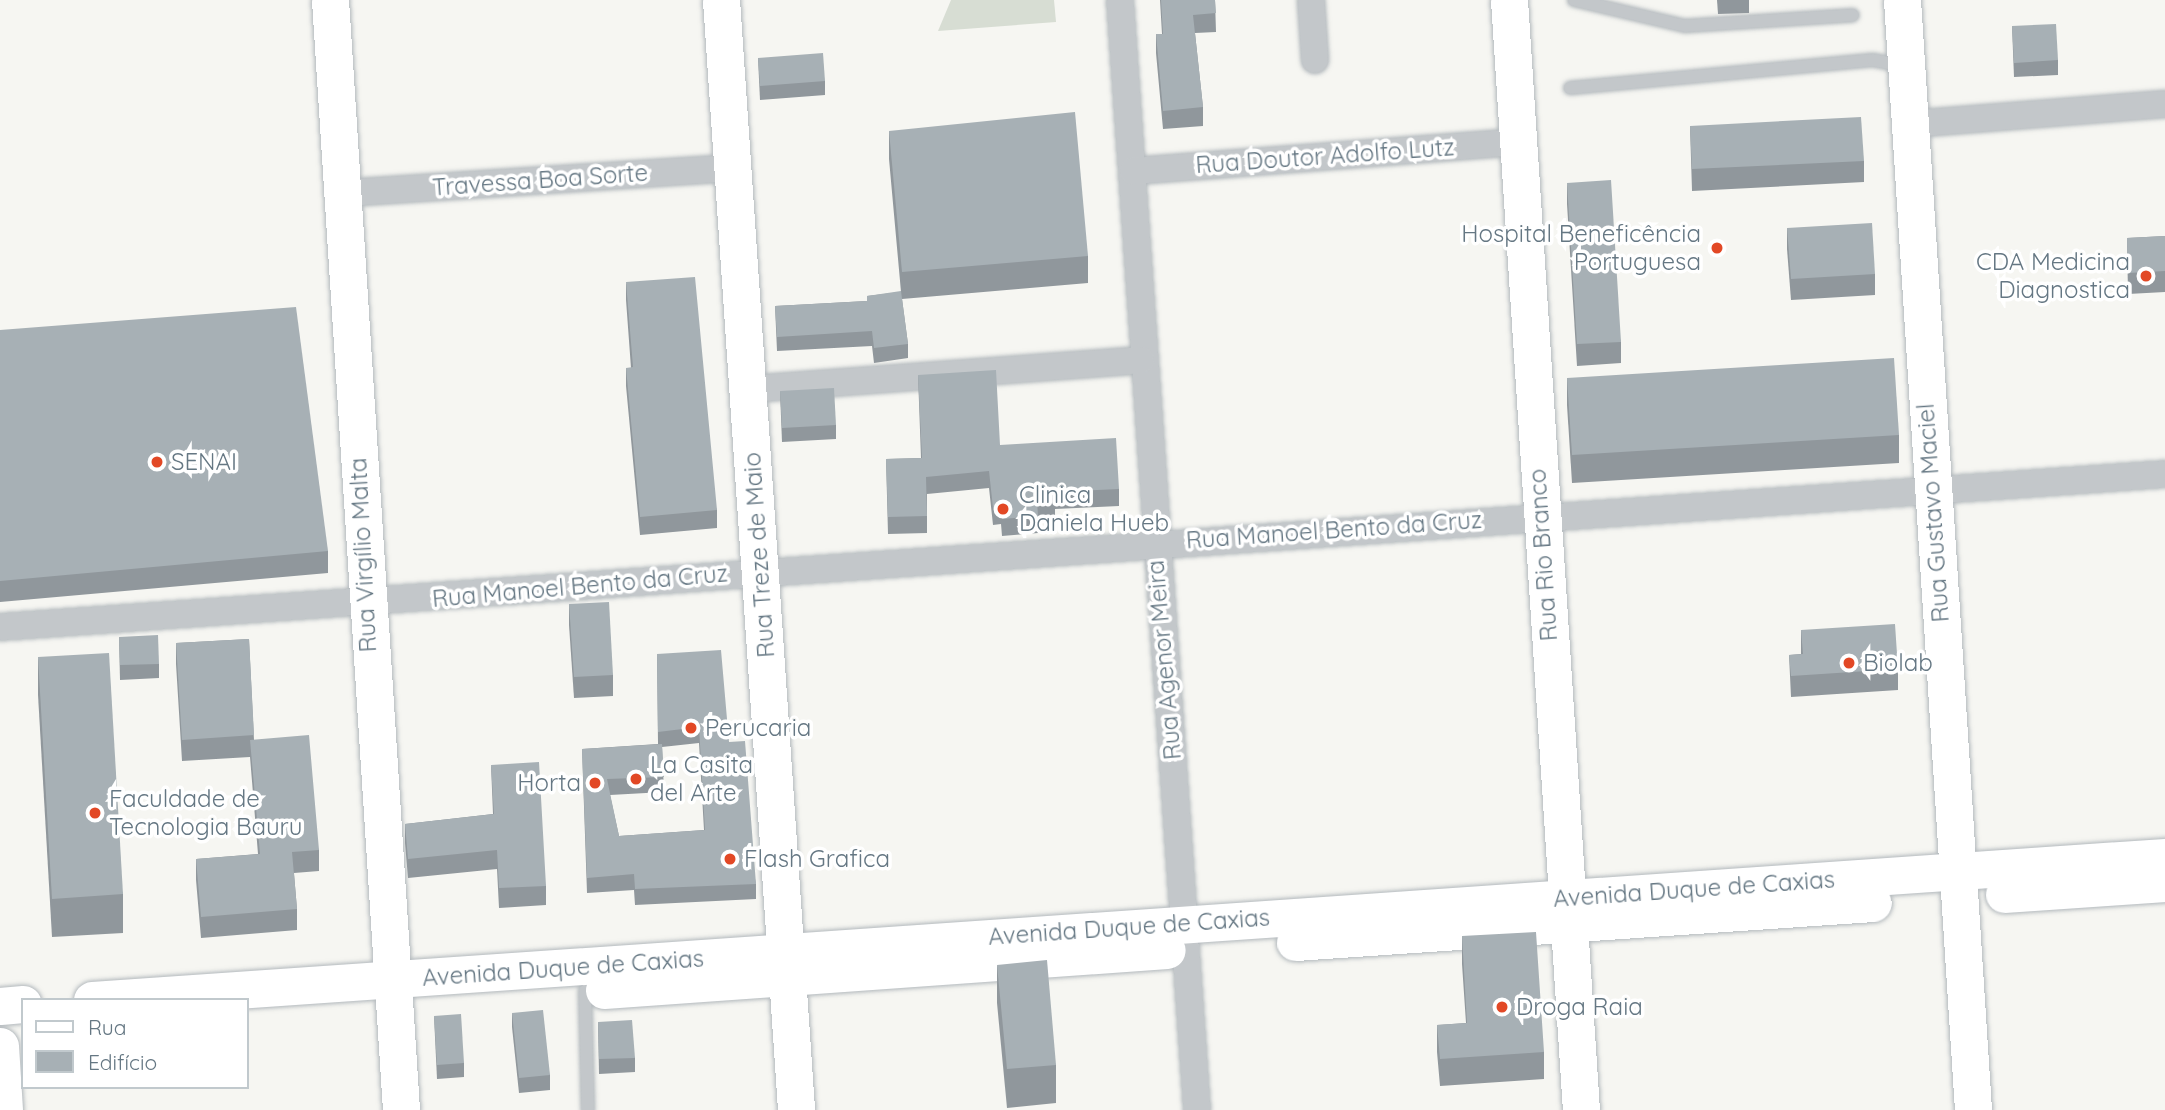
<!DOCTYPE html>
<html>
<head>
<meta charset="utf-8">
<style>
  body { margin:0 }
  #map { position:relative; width:2165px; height:1110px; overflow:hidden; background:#f6f6f2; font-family:Quicksand,sans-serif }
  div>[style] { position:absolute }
  .green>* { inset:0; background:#d7ddd3 }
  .roads { filter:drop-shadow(0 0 2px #b3b9bd) drop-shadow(0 0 2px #b3b9bd) }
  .lane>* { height:12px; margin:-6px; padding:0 6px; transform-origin:6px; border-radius:6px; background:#c3c7ca }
  .street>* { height:26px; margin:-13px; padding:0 13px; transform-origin:13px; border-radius:13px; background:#c3c7ca }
  .secondary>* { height:37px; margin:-18.5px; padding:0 18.5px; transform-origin:18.5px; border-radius:18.5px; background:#fff }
  .wall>* { inset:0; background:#90979c }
  .building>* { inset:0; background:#a7b0b5 }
  .dots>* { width:19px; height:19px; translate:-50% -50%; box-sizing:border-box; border:4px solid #fff; border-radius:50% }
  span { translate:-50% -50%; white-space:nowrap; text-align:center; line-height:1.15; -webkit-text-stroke:7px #fff; paint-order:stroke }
  .street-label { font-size:24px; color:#657783 }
  .poi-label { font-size:24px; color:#657783 }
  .right { translate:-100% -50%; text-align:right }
  .left { translate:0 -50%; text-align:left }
  .legend { position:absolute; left:21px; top:998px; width:228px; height:91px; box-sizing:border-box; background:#fff; border:2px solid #c1c9cd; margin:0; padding:9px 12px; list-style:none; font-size:21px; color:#657783 }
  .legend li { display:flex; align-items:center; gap:14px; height:35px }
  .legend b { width:35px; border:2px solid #c1c9cd }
</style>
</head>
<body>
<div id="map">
  <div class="green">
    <i style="clip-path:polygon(951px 0,1054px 0,1056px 22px,938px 31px)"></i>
  </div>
  <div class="roads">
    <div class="lane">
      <i style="left:1574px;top:0;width:114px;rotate:13.2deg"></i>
      <i style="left:1685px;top:26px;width:168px;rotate:-3.7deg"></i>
      <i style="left:1570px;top:88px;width:304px;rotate:-5.3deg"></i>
      <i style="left:1873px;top:60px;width:31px;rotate:11deg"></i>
      <i style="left:585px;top:991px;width:119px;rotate:88.6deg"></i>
    </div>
    <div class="street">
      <i style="left:1120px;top:0;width:1113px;rotate:86.03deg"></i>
      <i style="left:1311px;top:0;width:60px;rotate:86.2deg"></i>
      <i style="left:1911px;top:124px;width:255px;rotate:-4.5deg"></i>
      <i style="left:1133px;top:171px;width:385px;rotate:-4.3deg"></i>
      <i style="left:346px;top:193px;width:390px;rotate:-3.7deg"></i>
      <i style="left:749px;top:389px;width:393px;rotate:-4.2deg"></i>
      <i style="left:0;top:627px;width:2170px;rotate:-4.04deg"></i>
    </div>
    <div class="secondary">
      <i style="left:330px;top:0;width:1112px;rotate:86.34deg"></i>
      <i style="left:721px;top:0;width:1113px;rotate:86.13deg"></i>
      <i style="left:1509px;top:0;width:1112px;rotate:86.29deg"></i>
      <i style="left:1902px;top:0;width:1112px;rotate:86.34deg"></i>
      <i style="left:2004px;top:894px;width:161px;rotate:-3.9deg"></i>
      <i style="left:1295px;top:942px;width:579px;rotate:-3.86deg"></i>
      <i style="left:604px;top:990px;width:564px;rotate:-4.06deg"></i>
      <i style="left:92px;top:1000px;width:2078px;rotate:-3.95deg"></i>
      <i style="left:0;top:1006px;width:23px;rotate:-5deg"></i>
      <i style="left:0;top:1046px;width:64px;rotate:86.4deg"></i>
    </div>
  </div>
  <div class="wall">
    <i style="clip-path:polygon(1160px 0,1215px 0,1216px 32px,1195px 33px,1203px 107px,1203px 126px,1163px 129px,1156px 53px,1156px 34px,1162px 34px)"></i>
    <i style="clip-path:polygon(1717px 0,1749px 0,1749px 13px,1718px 14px)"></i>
    <i style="clip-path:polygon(2012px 26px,2058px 60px,2058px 75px,2014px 77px)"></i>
    <i style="clip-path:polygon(758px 58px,825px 81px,825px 95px,760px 100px)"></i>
    <i style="clip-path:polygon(1690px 126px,1864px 161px,1864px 182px,1692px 191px)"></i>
    <i style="clip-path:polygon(889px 131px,1088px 256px,1088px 283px,902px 299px,908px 344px,908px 358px,874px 363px,872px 346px,777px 351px,775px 306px,867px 301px,867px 296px,901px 292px,889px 159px)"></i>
    <i style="clip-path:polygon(1567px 183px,1621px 342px,1621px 363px,1577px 366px,1567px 204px)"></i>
    <i style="clip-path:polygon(1787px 228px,1875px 274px,1875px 295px,1791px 300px,1787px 249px)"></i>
    <i style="clip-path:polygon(2165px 236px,2165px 292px,2128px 294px,2127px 238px)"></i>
    <i style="clip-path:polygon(626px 282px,717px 510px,717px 528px,640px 535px,626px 386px,626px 368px,631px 368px,626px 300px)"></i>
    <i style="clip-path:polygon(0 330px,328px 551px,328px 573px,0 602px)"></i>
    <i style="clip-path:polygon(918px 375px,1000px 445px,1119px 489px,1119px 506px,1055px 509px,1055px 515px,1038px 517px,1038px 533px,1002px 536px,1001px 524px,993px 525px,989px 488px,927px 494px,927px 533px,888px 534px,886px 459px,921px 458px)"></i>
    <i style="clip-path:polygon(1567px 378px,1899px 435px,1899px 463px,1572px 483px,1567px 405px)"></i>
    <i style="clip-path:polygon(780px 391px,836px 425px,836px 439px,782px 442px)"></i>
    <i style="clip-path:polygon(569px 604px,613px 675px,613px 696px,574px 698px,569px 625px)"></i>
    <i style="clip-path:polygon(1801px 630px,1898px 669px,1898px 690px,1791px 697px,1789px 655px,1801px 654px)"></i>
    <i style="clip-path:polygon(119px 637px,159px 664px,159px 678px,120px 680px)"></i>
    <i style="clip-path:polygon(249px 639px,254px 740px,319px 850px,319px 871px,294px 873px,297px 909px,297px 930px,201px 938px,196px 880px,196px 859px,258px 854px,250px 757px,182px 761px,176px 664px,176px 643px)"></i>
    <i style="clip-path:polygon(evenodd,657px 654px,729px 742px,756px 884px,756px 899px,635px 905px,634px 890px,587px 893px,582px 749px,658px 744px,657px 654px,699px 743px,704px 830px,619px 836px,610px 795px,664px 792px,662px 747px,699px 743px)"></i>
    <i style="clip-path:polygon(38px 657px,123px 894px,123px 933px,52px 937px,38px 695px)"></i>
    <i style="clip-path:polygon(491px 765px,546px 886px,546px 905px,499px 908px,497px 869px,408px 878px,405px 843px,405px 824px,493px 814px)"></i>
    <i style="clip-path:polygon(1462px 936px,1544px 1052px,1544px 1079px,1440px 1086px,1437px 1052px,1437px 1025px,1466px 1023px,1462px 964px)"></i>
    <i style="clip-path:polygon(997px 965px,1056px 1065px,1056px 1103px,1007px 1108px,997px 1003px)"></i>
    <i style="clip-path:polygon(512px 1013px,550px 1075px,550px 1090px,519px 1093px,512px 1027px)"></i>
    <i style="clip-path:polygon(434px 1016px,464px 1063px,464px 1077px,437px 1079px)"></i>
    <i style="clip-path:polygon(598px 1022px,635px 1058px,635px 1072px,599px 1074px)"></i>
  </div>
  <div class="building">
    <i style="clip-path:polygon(1161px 0,1215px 0,1216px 13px,1193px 15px,1203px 107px,1163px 111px,1156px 34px,1163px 34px)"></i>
    <i style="clip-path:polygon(2056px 24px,2058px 60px,2014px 63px,2012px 26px)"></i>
    <i style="clip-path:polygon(823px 53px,825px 81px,760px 86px,758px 58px)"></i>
    <i style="clip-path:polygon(1075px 112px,1088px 256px,902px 272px,889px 131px)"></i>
    <i style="clip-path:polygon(1861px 117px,1864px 161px,1692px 169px,1690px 126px)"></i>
    <i style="clip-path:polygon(1611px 180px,1621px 342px,1577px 344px,1567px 183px)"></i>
    <i style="clip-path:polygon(1872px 223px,1875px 274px,1791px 279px,1787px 228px)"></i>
    <i style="clip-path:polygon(2165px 236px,2165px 271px,2128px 273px,2127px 238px)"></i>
    <i style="clip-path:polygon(695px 277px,717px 510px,640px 517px,626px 368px,633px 367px,626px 282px)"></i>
    <i style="clip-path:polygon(901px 291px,908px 344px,874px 348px,872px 331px,777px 337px,775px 306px,867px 301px,867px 296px)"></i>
    <i style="clip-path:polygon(296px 307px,328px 551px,0 581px,0 330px)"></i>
    <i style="clip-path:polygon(1894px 358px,1899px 435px,1572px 455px,1567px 378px)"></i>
    <i style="clip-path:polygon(996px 370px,1000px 445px,1116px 438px,1119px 489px,1054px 492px,1055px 498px,1037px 500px,1038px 516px,1002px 519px,1001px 507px,993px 508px,989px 471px,926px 477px,927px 516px,888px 517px,886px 459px,922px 458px,918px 375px)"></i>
    <i style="clip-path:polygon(834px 388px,836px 425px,782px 428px,780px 391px)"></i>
    <i style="clip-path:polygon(609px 602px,613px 675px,574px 677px,569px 604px)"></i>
    <i style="clip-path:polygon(1895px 624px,1898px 669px,1791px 676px,1789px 655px,1803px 654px,1801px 630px)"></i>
    <i style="clip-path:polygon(158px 635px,159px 664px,120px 665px,119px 637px)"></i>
    <i style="clip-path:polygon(249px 639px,254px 735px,182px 740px,176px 643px)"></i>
    <i style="clip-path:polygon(721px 650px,729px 742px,745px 741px,756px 884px,635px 889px,634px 874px,587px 878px,582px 749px,662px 744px,664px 777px,607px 779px,619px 836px,705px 830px,699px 727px,658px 732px,657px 654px)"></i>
    <i style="clip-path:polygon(109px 653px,123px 894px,52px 899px,38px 657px)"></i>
    <i style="clip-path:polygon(309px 735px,319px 850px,292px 852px,297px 909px,201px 917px,196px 859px,260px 854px,250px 740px)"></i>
    <i style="clip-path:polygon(539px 762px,546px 886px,499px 888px,497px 850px,408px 859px,405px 824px,494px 814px,491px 765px)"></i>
    <i style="clip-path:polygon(1536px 932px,1544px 1052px,1440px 1059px,1437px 1025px,1467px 1023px,1462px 936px)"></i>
    <i style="clip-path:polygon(1047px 960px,1056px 1065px,1007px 1069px,997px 965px)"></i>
    <i style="clip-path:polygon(543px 1010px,550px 1075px,519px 1078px,512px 1013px)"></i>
    <i style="clip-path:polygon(461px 1014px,464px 1063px,437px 1065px,434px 1016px)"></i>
    <i style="clip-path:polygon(632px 1020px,635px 1058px,599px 1059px,598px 1022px)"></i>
  </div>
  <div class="dots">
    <i style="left:1717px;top:248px;background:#e24825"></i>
    <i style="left:2146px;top:276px;background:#e24825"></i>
    <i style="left:157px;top:462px;background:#e24825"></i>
    <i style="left:1003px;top:509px;background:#e24825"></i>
    <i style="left:1849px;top:663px;background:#e24825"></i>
    <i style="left:691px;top:728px;background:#e24825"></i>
    <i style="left:636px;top:779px;background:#e24825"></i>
    <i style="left:595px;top:783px;background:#e24825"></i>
    <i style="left:95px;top:813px;background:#e24825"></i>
    <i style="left:730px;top:859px;background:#e24825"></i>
    <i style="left:1502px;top:1007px;background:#e24825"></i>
  </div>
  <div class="street-label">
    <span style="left:1325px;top:156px;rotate:-4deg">Rua Doutor Adolfo Lutz</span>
    <span style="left:540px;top:180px;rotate:-4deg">Travessa Boa Sorte</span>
    <span style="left:1933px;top:513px;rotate:-94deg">Rua Gustavo Maciel</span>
    <span style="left:1334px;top:530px;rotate:-4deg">Rua Manoel Bento da Cruz</span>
    <span style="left:363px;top:555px;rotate:-93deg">Rua Virgílio Malta</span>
    <span style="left:759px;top:555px;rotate:-94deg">Rua Treze de Maio</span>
    <span style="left:1543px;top:555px;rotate:-94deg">Rua Rio Branco</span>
    <span style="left:580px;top:586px;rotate:-5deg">Rua Manoel Bento da Cruz</span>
    <span style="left:1164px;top:660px;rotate:-95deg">Rua Agenor Meira</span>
    <span style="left:1694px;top:889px;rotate:-4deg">Avenida Duque de Caxias</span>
    <span style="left:1129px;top:927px;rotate:-4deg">Avenida Duque de Caxias</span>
    <span style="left:563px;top:968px;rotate:-4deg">Avenida Duque de Caxias</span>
  </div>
  <div class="poi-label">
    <span class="right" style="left:1701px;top:248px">Hospital Beneficência<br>Portuguesa</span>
    <span class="right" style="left:2130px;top:276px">CDA Medicina<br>Diagnostica</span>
    <span class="left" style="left:171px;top:462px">SENAI</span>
    <span class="left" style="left:1019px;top:509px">Clinica<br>Daniela Hueb</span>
    <span class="left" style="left:1863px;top:663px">Biolab</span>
    <span class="left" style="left:705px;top:728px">Perucaria</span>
    <span class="left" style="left:650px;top:779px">La Casita<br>del Arte</span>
    <span class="right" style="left:581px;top:783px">Horta</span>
    <span class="left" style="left:109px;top:813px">Faculdade de<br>Tecnologia Bauru</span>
    <span class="left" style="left:744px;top:859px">Flash Grafica</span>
    <span class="left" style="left:1516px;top:1007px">Droga Raia</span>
  </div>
  <ul class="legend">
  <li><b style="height:9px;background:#fff"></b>Rua</li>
  <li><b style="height:19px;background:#a7b0b5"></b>Edifício</li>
  </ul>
</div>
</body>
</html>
